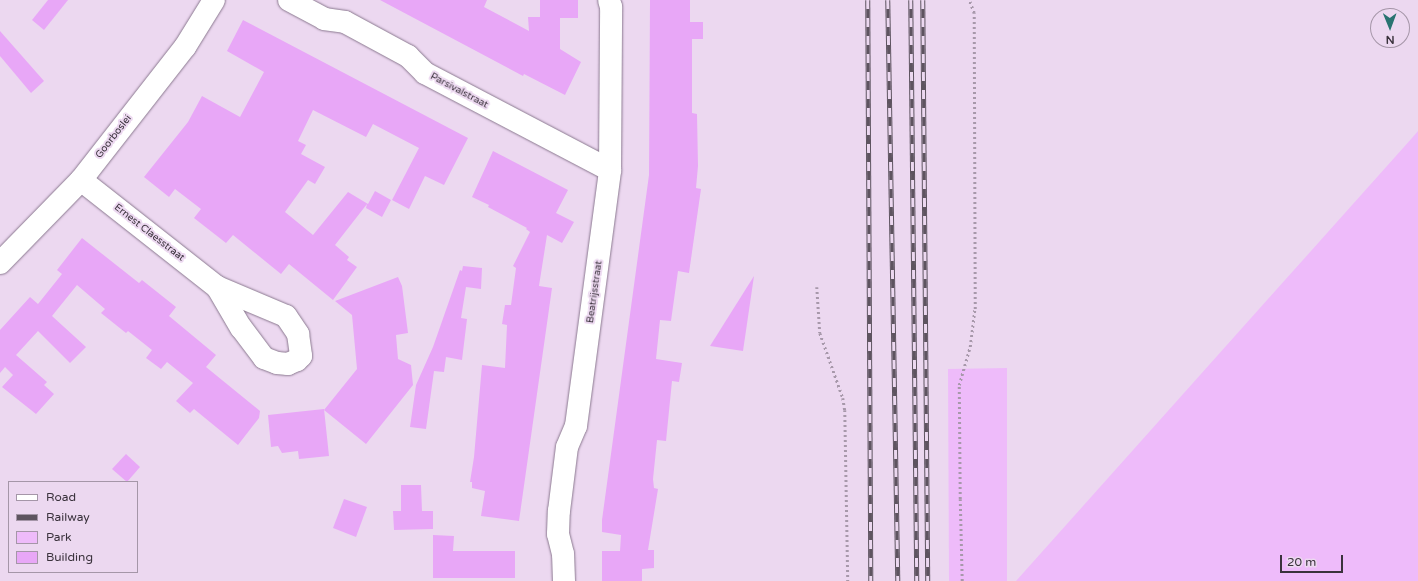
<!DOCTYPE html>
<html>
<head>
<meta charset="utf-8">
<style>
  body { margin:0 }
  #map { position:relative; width:1418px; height:581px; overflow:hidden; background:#ecd8f0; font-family:"Varela Round",sans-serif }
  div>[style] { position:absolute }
  .green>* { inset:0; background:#eebbfa }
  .building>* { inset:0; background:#e8a7f7 }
  .path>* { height:2.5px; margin-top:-1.25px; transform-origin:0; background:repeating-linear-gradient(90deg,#a798aa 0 2px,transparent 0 5px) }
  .roads { filter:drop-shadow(0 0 1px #8b7990) drop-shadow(0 0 1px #8b7990) }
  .minor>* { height:22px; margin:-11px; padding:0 11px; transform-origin:11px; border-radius:11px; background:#fff }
  .rail>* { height:4.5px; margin-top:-2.25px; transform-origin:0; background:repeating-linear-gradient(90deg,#ecd8f0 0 9px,#5e5460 0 18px); box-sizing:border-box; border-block:1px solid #5e5460 }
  span { translate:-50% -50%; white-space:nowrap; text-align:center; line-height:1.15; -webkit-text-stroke:4px #ecd8f0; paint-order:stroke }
  .street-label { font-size:10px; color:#3a323c }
  .legend { position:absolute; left:8px; top:481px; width:130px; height:92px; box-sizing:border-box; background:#ecd8f0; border:1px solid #a596a8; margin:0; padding:5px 7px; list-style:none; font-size:12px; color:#3a323c }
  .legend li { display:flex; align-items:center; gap:8px; height:20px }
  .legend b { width:20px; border:1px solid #a596a8 }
  .north { position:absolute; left:1370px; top:8px; width:40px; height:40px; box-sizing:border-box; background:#ecd8f0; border:1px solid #a596a8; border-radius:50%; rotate:179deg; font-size:11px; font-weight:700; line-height:16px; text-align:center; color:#3a323c }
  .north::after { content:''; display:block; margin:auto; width:14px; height:18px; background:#297371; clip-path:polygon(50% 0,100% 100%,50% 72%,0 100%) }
  .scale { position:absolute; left:1280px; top:555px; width:63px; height:18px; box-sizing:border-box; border:2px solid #3a323c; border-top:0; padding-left:5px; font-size:12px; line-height:14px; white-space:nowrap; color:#3a323c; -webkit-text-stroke:3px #ecd8f0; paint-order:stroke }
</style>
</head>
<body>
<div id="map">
  <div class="green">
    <i style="clip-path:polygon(1418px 131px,1418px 581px,1016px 581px,1412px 138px)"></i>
    <i style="clip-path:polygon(1007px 368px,1007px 581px,949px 581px,948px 369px)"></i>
  </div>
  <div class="building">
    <i style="clip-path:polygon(48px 0,68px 0,44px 30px,32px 20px)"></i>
    <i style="clip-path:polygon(380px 0,487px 0,484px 7px,529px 31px,528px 17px,540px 17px,540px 0,578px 0,578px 18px,560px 18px,560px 49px,581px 62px,565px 95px,524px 74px,523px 76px)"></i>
    <i style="clip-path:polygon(650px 0,690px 0,690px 22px,703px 22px,703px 39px,692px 39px,692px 113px,697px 114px,698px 166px,696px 188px,701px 189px,689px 273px,678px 271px,671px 321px,660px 320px,656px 359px,682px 363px,679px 382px,672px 381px,666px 441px,657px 440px,653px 479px,654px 488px,658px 489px,648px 550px,654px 550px,654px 568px,642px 569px,642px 581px,602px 581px,602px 551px,620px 551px,621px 535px,602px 532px,602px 520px,649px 175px)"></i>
    <i style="clip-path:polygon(243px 20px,468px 138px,444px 185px,425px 176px,409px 209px,392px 200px,419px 148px,373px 124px,366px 137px,313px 110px,298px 141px,306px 145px,301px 154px,325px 167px,315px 184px,308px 180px,285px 212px,313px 235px,348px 192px,368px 204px,375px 191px,391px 200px,382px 217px,366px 208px,367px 204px,335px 245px,349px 257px,347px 260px,357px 267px,333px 300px,289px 264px,281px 274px,233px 235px,226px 243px,194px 218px,201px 209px,175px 189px,169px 197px,144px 177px,188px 122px,202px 96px,240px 117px,264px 72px,227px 51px)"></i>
    <i style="clip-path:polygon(0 31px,44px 81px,31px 93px,0 56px)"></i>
    <i style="clip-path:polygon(493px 151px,568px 190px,556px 213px,574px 222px,562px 243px,547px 235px,539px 286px,552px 288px,519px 521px,481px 516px,485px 491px,472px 488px,472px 482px,470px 482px,474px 457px,482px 365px,505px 368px,507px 325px,502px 324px,505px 305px,511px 305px,516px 268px,513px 266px,530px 232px,526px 229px,527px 228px,488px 207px,489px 205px,472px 197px)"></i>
    <i style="clip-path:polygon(82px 238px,139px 283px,142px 280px,176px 307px,169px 316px,216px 355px,206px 367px,260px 411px,259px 418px,238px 445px,194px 409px,190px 413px,176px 401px,193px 383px,167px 362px,161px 369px,146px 358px,152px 350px,128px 331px,126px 333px,101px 313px,105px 309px,77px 285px,52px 316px,86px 347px,70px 363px,38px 331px,16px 355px,47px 382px,44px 385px,54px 394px,36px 414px,2px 387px,13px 375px,5px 367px,0 373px,0 330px,30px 297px,38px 304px,62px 274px,57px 270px)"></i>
    <i style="clip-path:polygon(463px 266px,482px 268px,481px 289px,466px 287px,461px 318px,467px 319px,462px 360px,446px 357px,444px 372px,434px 371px,426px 429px,410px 427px,416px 385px,433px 347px,460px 270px,462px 271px)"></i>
    <i style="clip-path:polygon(754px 276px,743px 351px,710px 346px)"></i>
    <i style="clip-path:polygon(398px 277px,402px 286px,408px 333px,396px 335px,398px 359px,411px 365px,413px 385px,366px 444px,324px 410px,357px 369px,352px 315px,335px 301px)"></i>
    <i style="clip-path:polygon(324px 409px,329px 456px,299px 459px,298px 451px,282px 453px,278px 446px,271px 447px,268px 415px)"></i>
    <i style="clip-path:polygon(126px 454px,140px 467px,127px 482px,112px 469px)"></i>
    <i style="clip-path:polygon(401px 485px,421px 485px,422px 511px,433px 511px,433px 529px,394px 530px,393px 511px,401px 511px)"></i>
    <i style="clip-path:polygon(344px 499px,367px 507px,356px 537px,333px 528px)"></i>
    <i style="clip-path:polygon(433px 535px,454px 536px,453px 551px,515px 551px,515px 578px,433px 578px)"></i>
  </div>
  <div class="path">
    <i style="left:817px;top:287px;width:46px;rotate:86.3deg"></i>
    <i style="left:820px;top:333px;width:69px;rotate:70.5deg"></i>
    <i style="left:843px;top:398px;width:12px;rotate:81deg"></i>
    <i style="left:845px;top:410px;width:171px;rotate:89deg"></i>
    <i style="left:962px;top:581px;width:82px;rotate:-91.4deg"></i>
    <i style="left:960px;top:499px;width:114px;rotate:-90.5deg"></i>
    <i style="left:959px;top:385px;width:40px;rotate:-74deg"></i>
    <i style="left:970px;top:347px;width:38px;rotate:-83deg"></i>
    <i style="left:975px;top:309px;width:296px;rotate:-90.2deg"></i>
    <i style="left:974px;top:13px;width:14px;rotate:-111deg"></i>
  </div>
  <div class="roads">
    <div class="minor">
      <i style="left:289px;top:0;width:40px;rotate:28deg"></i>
      <i style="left:324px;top:19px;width:21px;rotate:8deg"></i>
      <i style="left:345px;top:22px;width:72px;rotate:28.4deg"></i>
      <i style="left:408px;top:56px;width:24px;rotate:45deg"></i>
      <i style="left:425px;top:73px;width:209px;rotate:27.7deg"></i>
      <i style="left:81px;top:180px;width:173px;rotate:38.2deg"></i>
      <i style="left:217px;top:287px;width:75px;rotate:22.8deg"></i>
      <i style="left:286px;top:316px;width:22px;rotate:56deg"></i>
      <i style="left:298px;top:334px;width:22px;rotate:82deg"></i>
      <i style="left:301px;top:356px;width:6px;rotate:135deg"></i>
      <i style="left:297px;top:360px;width:10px;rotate:156deg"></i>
      <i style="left:288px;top:364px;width:11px;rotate:-175deg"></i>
      <i style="left:277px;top:363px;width:14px;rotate:-159deg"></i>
      <i style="left:264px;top:358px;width:38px;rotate:-127deg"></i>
      <i style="left:241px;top:328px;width:48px;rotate:-120.3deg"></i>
      <i style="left:0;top:263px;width:116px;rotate:-45.7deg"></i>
      <i style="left:81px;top:180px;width:169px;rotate:-52deg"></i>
      <i style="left:185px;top:47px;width:55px;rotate:-58.3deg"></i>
      <i style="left:564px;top:581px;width:27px;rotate:-92deg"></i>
      <i style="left:563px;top:554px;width:21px;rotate:-104deg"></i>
      <i style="left:558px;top:534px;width:23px;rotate:-88deg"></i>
      <i style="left:559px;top:511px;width:64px;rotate:-82.9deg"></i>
      <i style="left:567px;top:447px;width:23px;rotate:-67deg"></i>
      <i style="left:576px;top:426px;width:258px;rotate:-82.4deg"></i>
      <i style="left:610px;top:170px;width:163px;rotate:-89.6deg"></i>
      <i style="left:611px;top:7px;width:7px;rotate:-106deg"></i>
    </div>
  </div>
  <div class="rail">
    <i style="left:868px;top:0;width:581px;rotate:89.7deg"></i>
    <i style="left:888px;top:0;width:581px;rotate:89.01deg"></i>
    <i style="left:911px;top:0;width:581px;rotate:89.41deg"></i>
    <i style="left:923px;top:0;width:581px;rotate:89.51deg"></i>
  </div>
  <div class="street-label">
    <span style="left:459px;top:91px;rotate:28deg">Parsivalstraat</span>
    <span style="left:114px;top:137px;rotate:-52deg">Goorboslei</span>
    <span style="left:149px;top:233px;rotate:38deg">Ernest Claesstraat</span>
    <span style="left:595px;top:292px;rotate:-82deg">Beatrijsstraat</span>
  </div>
  <ul class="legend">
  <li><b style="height:5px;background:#fff"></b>Road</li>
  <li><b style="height:5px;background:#5e5460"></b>Railway</li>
  <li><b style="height:11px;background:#eebbfa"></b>Park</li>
  <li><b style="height:11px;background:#e8a7f7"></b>Building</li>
  </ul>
  <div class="north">N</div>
  <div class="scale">20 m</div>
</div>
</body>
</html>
